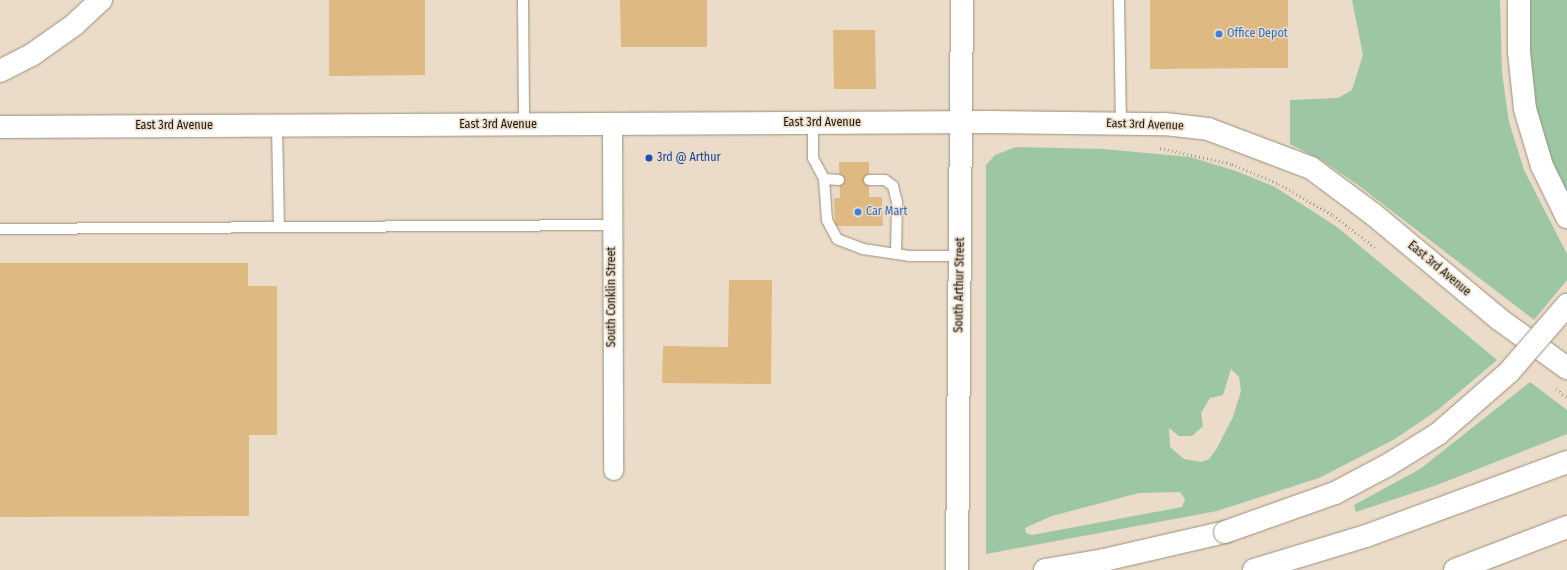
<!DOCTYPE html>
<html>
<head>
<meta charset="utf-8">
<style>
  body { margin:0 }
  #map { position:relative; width:1567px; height:570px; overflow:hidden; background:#eadcc8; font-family:"Fira Sans Condensed",sans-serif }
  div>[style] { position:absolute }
  .green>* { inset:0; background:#9dc6a4 }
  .building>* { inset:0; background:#deb981 }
  .path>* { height:2.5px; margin-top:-1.25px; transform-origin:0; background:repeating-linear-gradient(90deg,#a99e8e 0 1px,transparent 0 4px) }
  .roads { filter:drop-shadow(0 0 1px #9c8f7d) drop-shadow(0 0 1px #9c8f7d) }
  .service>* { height:10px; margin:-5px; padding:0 5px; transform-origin:5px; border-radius:5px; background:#fff }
  .minor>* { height:19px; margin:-9.5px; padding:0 9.5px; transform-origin:9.5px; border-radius:9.5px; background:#fff }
  .secondary>* { height:22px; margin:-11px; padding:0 11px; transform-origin:11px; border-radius:11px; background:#fff }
  .primary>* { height:22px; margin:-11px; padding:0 11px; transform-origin:11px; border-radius:11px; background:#fff }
  .motorway>* { height:22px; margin:-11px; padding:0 11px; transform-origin:11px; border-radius:11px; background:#fff }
  .bridges { filter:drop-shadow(0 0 1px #9c8f7d) drop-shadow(0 0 1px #9c8f7d) }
  .motorway-bridge>* { height:22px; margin:-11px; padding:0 11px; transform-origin:11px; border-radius:11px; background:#fff }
  .dots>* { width:11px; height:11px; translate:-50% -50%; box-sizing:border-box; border:2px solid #eadcc8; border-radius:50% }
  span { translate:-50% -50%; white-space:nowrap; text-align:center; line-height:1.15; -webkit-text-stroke:3px #eadcc8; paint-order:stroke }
  .shop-label { font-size:12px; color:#366cbe }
  .left { translate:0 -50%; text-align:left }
  .street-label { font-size:12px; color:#1d1811 }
  .transit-label { font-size:12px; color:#164399 }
</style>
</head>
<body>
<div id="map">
  <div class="green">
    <i style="clip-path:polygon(1352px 0,1500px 0,1502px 73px,1509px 122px,1524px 170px,1567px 254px,1567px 280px,1534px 320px,1358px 185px,1321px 160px,1290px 144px,1290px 100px,1338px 98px,1352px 90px,1363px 55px)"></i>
    <i style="clip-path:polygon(1528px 0,1567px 0,1567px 203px,1537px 120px,1527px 33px)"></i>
    <i style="clip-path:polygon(evenodd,1016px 147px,1103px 149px,1190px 157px,1236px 171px,1275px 187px,1337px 227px,1497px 360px,1439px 409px,1395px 439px,1319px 478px,1217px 511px,986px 554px,986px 165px,995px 155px,1016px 147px,1231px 369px,1239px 377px,1241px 391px,1233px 417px,1216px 450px,1209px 459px,1201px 462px,1184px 459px,1170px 447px,1169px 428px,1179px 436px,1192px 436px,1203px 426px,1201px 413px,1210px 398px,1223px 395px,1231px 369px,1016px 147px,1180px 492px,1185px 499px,1182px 507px,1032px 535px,1026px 533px,1025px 528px,1052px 516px,1139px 493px,1180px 492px)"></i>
    <i style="clip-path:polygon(1530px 382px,1567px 410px,1567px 434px,1437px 485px,1356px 512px,1354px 505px,1420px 469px)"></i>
  </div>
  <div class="building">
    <i style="clip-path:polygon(329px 0,425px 0,425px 75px,329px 76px)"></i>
    <i style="clip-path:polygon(620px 0,707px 0,707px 47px,621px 47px)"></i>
    <i style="clip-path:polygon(1150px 0,1288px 0,1288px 68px,1150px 69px)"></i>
    <i style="clip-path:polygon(833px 30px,875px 30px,876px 89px,834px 89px)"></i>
    <i style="clip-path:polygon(839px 162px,869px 162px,869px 197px,882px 197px,883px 226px,835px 226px,834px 198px,840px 198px)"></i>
    <i style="clip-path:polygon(0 263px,248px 263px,248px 286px,277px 286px,277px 435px,249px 435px,249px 516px,0 517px)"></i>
    <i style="clip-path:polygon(729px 280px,772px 280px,771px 384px,662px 383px,663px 346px,728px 347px)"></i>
  </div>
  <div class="path">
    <i style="left:1160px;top:148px;width:74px;rotate:12.5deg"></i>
    <i style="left:1232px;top:164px;width:51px;rotate:23.1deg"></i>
    <i style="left:1279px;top:184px;width:62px;rotate:29.9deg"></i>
    <i style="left:1333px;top:215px;width:54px;rotate:37.5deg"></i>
    <i style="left:1556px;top:389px;width:14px;rotate:36deg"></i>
  </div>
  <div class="roads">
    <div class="service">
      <i style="left:523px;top:0;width:125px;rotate:89.5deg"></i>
      <i style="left:1119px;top:0;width:123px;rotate:89.1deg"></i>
      <i style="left:813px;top:123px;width:35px;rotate:90deg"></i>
      <i style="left:813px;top:158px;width:24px;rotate:62deg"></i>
      <i style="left:824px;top:179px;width:41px;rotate:85.8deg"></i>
      <i style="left:827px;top:220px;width:21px;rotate:62deg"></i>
      <i style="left:837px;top:239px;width:28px;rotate:21deg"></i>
      <i style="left:863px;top:249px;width:48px;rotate:8.5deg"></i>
      <i style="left:910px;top:256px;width:51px"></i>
      <i style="left:277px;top:126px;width:101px;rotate:88.9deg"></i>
      <i style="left:824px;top:179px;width:15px;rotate:4deg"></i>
      <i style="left:869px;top:180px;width:16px"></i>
      <i style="left:885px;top:180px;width:10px;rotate:37deg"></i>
      <i style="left:893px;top:186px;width:16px;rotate:76deg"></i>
      <i style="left:897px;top:202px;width:52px;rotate:91.1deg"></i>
      <i style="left:0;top:229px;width:612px;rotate:-0.37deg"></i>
    </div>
    <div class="minor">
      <i style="left:612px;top:124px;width:346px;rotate:89.8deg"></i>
    </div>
    <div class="secondary">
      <i style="left:0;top:127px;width:990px;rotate:-0.29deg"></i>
      <i style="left:990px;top:122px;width:175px;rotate:0.7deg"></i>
      <i style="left:1165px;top:124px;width:43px;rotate:6.6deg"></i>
      <i style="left:1208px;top:129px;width:110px;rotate:20.7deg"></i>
      <i style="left:1311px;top:168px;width:77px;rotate:36.6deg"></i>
      <i style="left:1373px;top:214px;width:164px;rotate:39.8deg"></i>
      <i style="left:1499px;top:319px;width:84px;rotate:35.8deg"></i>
      <i style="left:957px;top:570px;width:570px;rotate:-89.5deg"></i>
    </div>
    <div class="primary">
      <i style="left:0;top:71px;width:37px;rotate:-27deg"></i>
      <i style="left:33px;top:54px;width:50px;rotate:-35.3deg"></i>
      <i style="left:74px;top:25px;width:37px;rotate:-43deg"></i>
    </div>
    <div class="motorway">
      <i style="left:1519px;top:0;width:52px;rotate:90deg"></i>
      <i style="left:1519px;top:52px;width:57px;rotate:84deg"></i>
      <i style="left:1525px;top:109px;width:59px;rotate:73.4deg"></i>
      <i style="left:1542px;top:166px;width:57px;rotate:63.9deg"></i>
      <i style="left:1045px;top:570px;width:60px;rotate:-9.6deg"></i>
      <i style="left:1104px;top:560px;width:124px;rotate:-13deg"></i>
      <i style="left:1254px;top:570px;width:117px;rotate:-16.9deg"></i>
      <i style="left:1366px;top:536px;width:214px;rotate:-20.2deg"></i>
      <i style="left:1455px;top:570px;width:120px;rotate:-21deg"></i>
    </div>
  </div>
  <div class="bridges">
    <div class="motorway-bridge">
      <i style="left:1225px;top:532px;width:117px;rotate:-19.5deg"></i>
      <i style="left:1335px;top:493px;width:60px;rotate:-27.8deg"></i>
      <i style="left:1388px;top:465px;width:59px;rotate:-31.8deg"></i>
      <i style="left:1438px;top:434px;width:94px;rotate:-41.1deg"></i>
      <i style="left:1509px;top:372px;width:89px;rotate:-49.1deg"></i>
    </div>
  </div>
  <div class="dots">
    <i style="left:1219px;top:34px;background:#3f7fe0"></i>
    <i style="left:649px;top:158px;background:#1a4fb4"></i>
    <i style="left:858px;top:212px;background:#3f7fe0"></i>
  </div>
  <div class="shop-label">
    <span class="left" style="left:1227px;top:34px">Office Depot</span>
    <span class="left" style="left:866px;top:212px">Car Mart</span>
  </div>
  <div class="street-label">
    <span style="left:822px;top:123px">East 3rd Avenue</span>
    <span style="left:498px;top:125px">East 3rd Avenue</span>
    <span style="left:1145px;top:125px;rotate:2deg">East 3rd Avenue</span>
    <span style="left:174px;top:126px">East 3rd Avenue</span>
    <span style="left:1439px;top:269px;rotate:40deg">East 3rd Avenue</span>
    <span style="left:960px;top:285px;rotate:-89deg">South Arthur Street</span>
    <span style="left:612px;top:297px;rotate:-90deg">South Conklin Street</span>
  </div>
  <div class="transit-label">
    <span class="left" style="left:657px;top:158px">3rd @ Arthur</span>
  </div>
</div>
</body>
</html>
